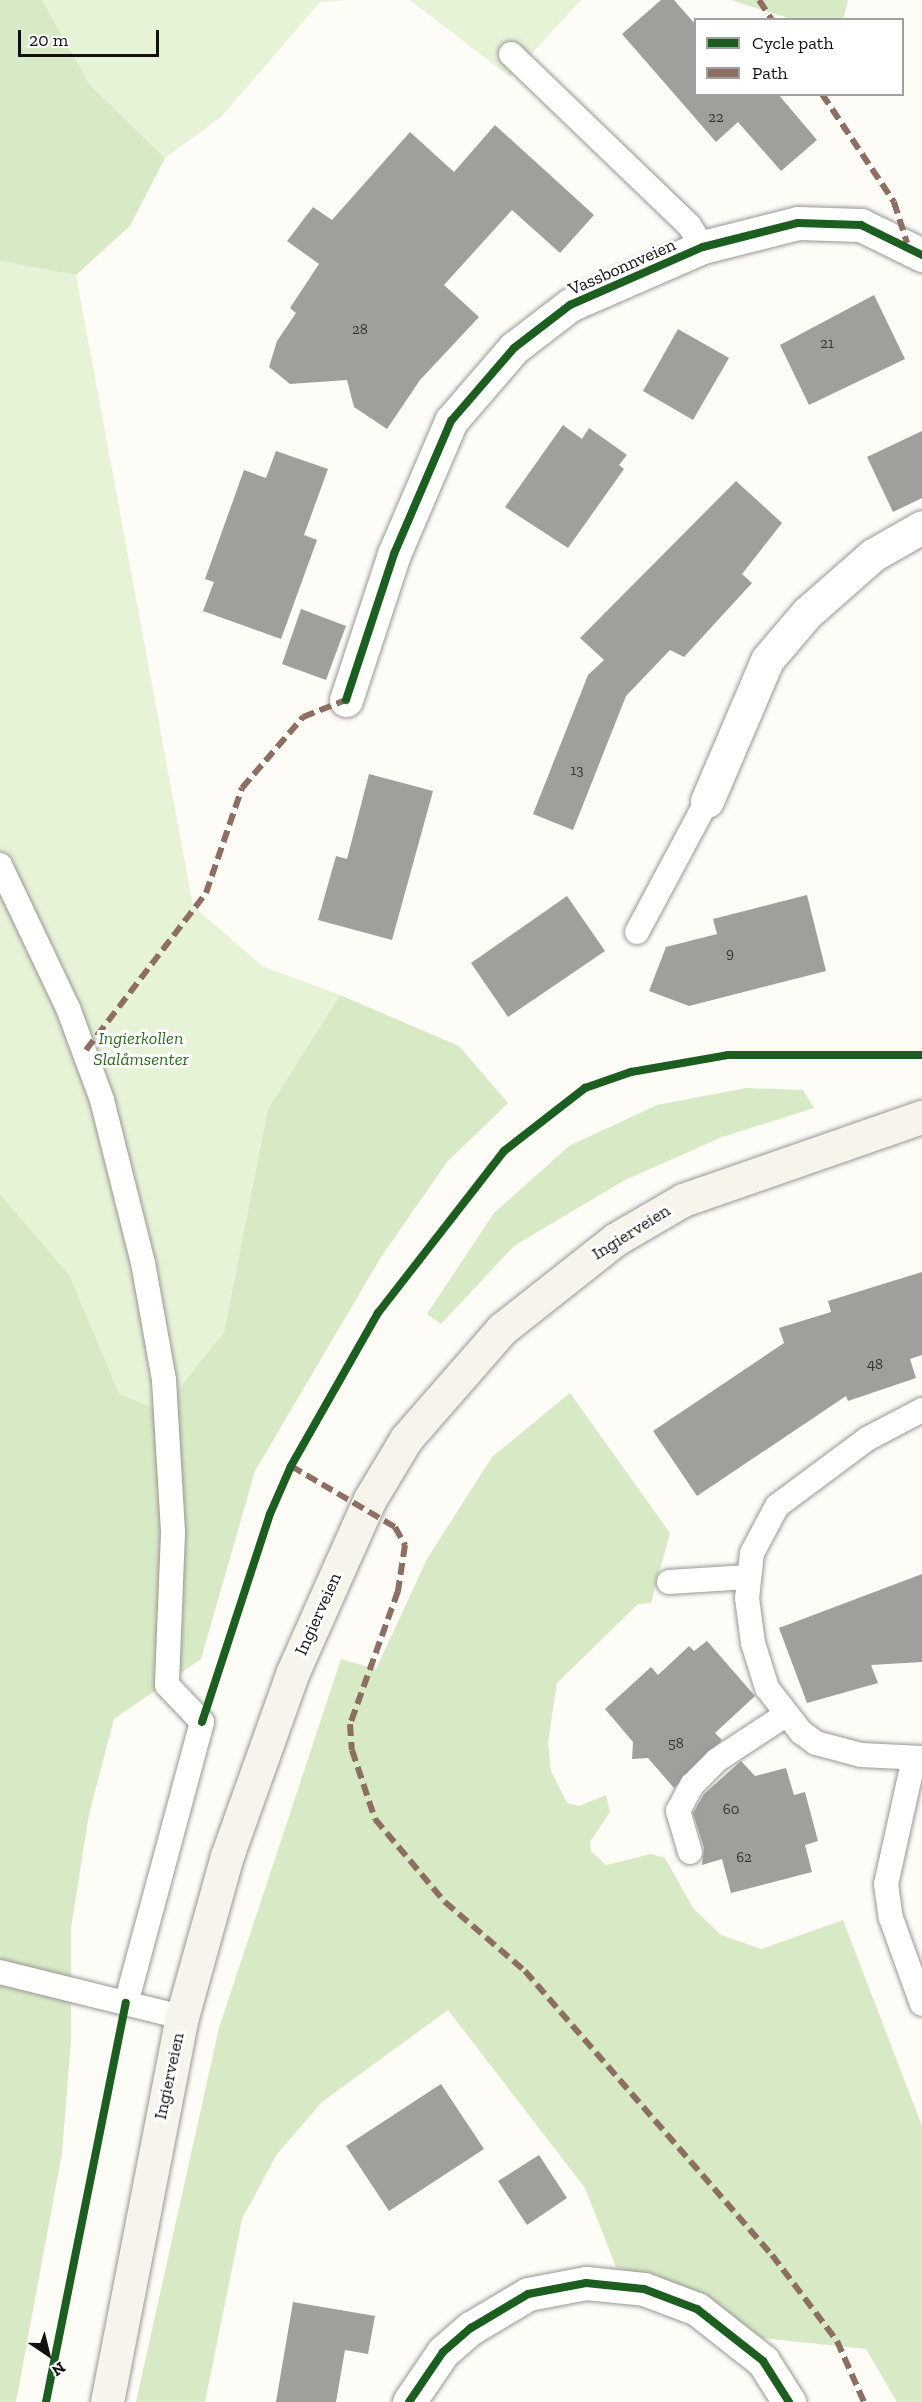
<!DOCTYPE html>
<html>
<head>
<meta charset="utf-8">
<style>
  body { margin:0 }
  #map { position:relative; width:922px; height:2402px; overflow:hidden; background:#fdfcf7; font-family:"Zilla Slab",serif }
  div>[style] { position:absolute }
  .green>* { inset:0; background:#e7f3d7 }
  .forest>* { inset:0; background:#d8eac5 }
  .building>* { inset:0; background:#a19f9c }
  .path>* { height:4px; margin-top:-2px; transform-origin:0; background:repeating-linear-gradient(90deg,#b9b9b8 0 6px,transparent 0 9px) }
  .roads { filter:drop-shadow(0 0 2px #979795) drop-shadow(0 0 2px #979795) }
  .lane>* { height:24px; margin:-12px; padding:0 12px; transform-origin:12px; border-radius:12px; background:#fffffe }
  .street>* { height:33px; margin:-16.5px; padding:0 16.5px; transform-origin:16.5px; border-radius:16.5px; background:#fffffe }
  .secondary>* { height:33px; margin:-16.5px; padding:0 16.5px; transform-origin:16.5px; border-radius:16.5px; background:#f6f4eb }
  .quiet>* { height:6px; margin-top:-3px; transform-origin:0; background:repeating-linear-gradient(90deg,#8d6e63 0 12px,transparent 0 18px) }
  .cycleway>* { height:8px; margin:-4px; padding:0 4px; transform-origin:4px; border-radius:4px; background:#1b5e20 }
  span { translate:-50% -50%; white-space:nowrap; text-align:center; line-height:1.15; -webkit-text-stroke:6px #fff; paint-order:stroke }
  .number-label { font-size:15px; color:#353434 }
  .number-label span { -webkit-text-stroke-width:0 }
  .street-label { font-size:18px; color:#111 }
  .park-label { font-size:18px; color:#2f6b1f; font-style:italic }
  .legend { position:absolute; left:694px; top:18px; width:210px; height:78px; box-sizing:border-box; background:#fff; border:2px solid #a0a0a0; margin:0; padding:8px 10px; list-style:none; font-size:18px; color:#111 }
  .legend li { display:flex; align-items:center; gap:12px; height:30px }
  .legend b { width:30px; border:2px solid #a0a0a0 }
  .north { position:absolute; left:18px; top:2324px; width:60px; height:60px; -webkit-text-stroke:4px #fff; paint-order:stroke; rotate:145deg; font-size:16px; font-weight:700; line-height:24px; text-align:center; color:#111 }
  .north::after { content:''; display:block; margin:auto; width:21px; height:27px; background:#111; clip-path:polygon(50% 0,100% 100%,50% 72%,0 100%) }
  .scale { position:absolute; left:18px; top:30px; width:141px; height:27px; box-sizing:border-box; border:3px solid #111; border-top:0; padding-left:8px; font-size:18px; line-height:21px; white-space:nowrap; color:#111; -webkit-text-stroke:4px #fff; paint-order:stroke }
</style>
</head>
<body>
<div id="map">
  <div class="green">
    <i style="clip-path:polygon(42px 0,348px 0,320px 2px,221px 117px,165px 158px,90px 85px)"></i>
    <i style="clip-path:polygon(410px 0,581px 0,510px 77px)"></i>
    <i style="clip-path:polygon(0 261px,76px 275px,193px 906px,262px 966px,340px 995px,268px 1109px,224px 1332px,162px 1412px,119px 1395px,70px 1276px,0 1194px)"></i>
  </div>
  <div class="forest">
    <i style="clip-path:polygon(0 0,42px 0,90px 85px,165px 158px,130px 226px,76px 275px,0 261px)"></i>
    <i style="clip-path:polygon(731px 0,848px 0,843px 20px,791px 19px)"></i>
    <i style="clip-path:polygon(340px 995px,459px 1046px,508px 1103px,447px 1162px,381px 1257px,255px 1471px,201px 1659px,114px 1719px,89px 1814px,71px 1928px,71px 2040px,62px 2153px,16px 2402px,0 2402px,0 1194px,70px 1276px,119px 1394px,162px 1411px,224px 1332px,268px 1109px)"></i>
    <i style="clip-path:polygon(746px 1088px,803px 1090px,814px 1108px,722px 1137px,623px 1181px,514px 1246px,441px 1324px,427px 1314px,494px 1213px,569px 1146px,657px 1105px)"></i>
    <i style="clip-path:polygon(570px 1393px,670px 1533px,651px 1603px,638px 1604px,557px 1683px,548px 1742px,551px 1771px,567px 1803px,579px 1806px,606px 1795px,610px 1812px,590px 1842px,591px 1851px,606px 1865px,651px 1854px,665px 1858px,693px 1908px,721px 1935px,761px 1949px,843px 1920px,922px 2126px,922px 2402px,897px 2402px,866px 2349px,762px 2338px,702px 2297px,616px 2267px,585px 2188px,448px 2010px,322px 2102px,277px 2154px,242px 2219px,205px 2402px,136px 2402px,219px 2028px,341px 1659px,376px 1669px,427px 1559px,492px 1457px)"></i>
  </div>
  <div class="building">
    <i style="clip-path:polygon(661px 0,674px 0,696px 25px,696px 94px,778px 94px,817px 140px,781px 171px,738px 122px,716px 142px,622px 34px)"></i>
    <i style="clip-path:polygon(495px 125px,594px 215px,560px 253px,512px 210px,444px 285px,479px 317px,420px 380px,387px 429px,354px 407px,347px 380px,290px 384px,269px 367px,277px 341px,296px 313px,290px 308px,319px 264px,287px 241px,313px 207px,332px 220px,410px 132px,454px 172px)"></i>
    <i style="clip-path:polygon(874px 295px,905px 359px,809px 405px,780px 345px)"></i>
    <i style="clip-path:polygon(678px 329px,729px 358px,693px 420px,643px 391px)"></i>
    <i style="clip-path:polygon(563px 425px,582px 439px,589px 428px,627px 455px,619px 465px,624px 469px,568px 548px,505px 507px)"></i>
    <i style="clip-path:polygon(922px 431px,922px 498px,893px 512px,867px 457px)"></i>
    <i style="clip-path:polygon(276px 451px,328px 469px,304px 535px,317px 540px,281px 639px,203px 611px,214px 582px,205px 579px,244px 470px,266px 478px)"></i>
    <i style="clip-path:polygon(736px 481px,782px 523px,742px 574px,752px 583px,684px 657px,670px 650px,626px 696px,573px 830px,533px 814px,588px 675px,604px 660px,580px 638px)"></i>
    <i style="clip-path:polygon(301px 609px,346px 626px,326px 680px,282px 664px)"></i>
    <i style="clip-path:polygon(369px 774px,433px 791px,392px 940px,318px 920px,336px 856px,347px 859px)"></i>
    <i style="clip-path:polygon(807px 895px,826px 971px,689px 1006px,649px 991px,666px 947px,717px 934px,713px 919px)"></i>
    <i style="clip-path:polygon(567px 896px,605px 951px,508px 1017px,471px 963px)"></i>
    <i style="clip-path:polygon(922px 1272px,922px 1355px,910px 1359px,916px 1378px,848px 1401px,846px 1396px,697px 1496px,653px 1431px,784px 1343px,779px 1328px,831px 1312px,828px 1301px)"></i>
    <i style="clip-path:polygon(922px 1574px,922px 1662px,871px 1665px,878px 1683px,807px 1703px,779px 1628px)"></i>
    <i style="clip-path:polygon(707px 1641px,755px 1696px,715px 1733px,722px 1740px,674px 1788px,648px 1758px,632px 1759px,633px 1742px,605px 1709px,651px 1667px,658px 1675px,689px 1646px,694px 1651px)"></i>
    <i style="clip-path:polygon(741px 1761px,755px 1776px,786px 1768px,794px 1795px,805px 1792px,818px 1841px,805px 1845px,812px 1872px,731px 1893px,722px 1859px,702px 1865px,704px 1848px,693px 1813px,704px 1794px)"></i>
    <i style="clip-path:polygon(441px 2084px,484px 2149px,389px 2211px,346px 2146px)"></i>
    <i style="clip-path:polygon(539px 2155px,567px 2198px,527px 2225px,498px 2181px)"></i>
    <i style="clip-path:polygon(293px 2302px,375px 2316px,368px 2354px,345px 2350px,336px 2402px,276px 2402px)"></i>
  </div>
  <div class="path">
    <i style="left:46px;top:2402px;width:370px;rotate:-78.9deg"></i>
  </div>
  <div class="roads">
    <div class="lane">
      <i style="left:511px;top:54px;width:247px;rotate:43.9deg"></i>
      <i style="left:689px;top:225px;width:26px;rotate:58deg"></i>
      <i style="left:0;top:865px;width:158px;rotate:64.6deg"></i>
      <i style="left:68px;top:1008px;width:98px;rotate:69.7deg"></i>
      <i style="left:102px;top:1100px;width:168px;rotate:75.9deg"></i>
      <i style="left:143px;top:1263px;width:119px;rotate:79.8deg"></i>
      <i style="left:164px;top:1380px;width:153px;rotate:86.6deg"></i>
      <i style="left:173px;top:1533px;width:152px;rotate:92.3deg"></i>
      <i style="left:167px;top:1685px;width:51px;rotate:46.6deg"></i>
      <i style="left:202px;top:1722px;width:291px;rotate:105.1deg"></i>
      <i style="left:637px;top:932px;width:149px;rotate:-61.9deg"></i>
      <i style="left:922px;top:1410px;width:62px;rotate:152.2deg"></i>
      <i style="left:867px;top:1439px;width:112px;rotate:143.3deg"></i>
      <i style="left:777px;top:1506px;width:53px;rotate:118deg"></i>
      <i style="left:752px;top:1553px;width:45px;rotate:96.3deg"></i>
      <i style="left:747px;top:1598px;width:45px;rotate:82.4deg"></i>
      <i style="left:753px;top:1643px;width:47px;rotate:72.7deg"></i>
      <i style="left:767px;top:1688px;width:56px;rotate:52.3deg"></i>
      <i style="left:801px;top:1732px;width:19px;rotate:36deg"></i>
      <i style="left:816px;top:1743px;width:47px;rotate:14.9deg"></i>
      <i style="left:861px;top:1755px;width:61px;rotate:2.8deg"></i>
      <i style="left:669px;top:1582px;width:79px;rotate:-3.6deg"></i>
      <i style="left:914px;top:1758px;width:129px;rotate:102.5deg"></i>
      <i style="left:886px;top:1884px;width:34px;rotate:82deg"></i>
      <i style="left:891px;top:1918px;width:91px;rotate:70.2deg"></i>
      <i style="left:690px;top:1852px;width:43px;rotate:-106.3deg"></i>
      <i style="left:678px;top:1811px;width:30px;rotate:-62deg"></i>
      <i style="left:692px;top:1785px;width:35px;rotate:-45deg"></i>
      <i style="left:717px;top:1760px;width:80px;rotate:-33.3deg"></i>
      <i style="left:0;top:1972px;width:187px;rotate:13.9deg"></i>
    </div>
    <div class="street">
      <i style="left:346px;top:700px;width:154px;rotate:-71.8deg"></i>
      <i style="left:394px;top:554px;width:145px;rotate:-66.8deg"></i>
      <i style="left:451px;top:421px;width:96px;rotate:-49.2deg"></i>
      <i style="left:514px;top:348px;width:71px;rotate:-37.5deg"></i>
      <i style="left:570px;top:305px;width:145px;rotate:-23.6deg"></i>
      <i style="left:703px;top:247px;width:98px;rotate:-14.2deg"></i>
      <i style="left:798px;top:223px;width:63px;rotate:1.8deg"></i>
      <i style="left:861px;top:225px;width:68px;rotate:26.2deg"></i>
      <i style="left:707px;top:801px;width:153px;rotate:-66.9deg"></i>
      <i style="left:767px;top:660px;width:62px;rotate:-49.6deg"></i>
      <i style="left:807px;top:613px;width:88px;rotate:-41.3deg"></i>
      <i style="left:873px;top:555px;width:56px;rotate:-29.7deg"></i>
      <i style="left:409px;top:2402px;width:60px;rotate:-55.8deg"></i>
      <i style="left:443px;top:2352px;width:37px;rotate:-41deg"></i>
      <i style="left:471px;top:2328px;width:66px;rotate:-30.8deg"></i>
      <i style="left:528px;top:2294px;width:59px;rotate:-10.7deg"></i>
      <i style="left:586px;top:2283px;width:58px;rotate:5.9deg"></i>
      <i style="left:644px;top:2289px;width:57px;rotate:20.7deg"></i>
      <i style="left:697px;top:2309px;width:84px;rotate:38.2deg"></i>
      <i style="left:763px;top:2361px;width:49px;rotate:57.6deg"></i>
    </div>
    <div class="secondary">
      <i style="left:107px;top:2402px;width:392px;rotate:-79deg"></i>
      <i style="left:182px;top:2017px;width:167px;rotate:-74.4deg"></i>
      <i style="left:227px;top:1856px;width:193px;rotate:-70.3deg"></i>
      <i style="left:292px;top:1674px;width:192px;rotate:-66deg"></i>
      <i style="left:370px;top:1499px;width:70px;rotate:-59deg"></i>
      <i style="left:406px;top:1439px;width:146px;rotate:-48.9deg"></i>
      <i style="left:502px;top:1329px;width:145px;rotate:-38.3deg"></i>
      <i style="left:616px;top:1239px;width:78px;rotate:-30.2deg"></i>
      <i style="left:683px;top:1200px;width:253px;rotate:-19.2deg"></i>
    </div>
  </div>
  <div class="quiet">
    <i style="left:759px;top:0;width:24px;rotate:57deg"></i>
    <i style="left:822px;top:94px;width:130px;rotate:56.3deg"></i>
    <i style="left:894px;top:202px;width:43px;rotate:72.4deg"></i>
    <i style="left:86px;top:1050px;width:198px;rotate:-52.6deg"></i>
    <i style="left:206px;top:893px;width:111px;rotate:-71.1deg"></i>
    <i style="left:242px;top:788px;width:94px;rotate:-49.3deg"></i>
    <i style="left:303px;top:717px;width:46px;rotate:-21.6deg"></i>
    <i style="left:291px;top:1466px;width:121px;rotate:30.4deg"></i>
    <i style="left:395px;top:1527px;width:21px;rotate:61deg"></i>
    <i style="left:405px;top:1545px;width:47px;rotate:98.7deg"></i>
    <i style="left:398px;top:1591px;width:141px;rotate:109.8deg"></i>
    <i style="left:350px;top:1724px;width:26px;rotate:86deg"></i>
    <i style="left:352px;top:1750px;width:73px;rotate:71.6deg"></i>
    <i style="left:375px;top:1819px;width:109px;rotate:49.9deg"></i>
    <i style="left:445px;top:1902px;width:106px;rotate:40.8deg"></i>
    <i style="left:525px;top:1971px;width:376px;rotate:49deg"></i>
    <i style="left:772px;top:2255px;width:108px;rotate:52.9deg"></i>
    <i style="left:837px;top:2341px;width:67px;rotate:66.1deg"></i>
  </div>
  <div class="cycleway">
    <i style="left:346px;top:700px;width:154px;rotate:-71.8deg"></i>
    <i style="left:394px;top:554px;width:145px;rotate:-66.8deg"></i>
    <i style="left:451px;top:421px;width:96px;rotate:-49.2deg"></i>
    <i style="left:514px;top:348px;width:71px;rotate:-37.5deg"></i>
    <i style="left:570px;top:305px;width:145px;rotate:-23.6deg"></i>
    <i style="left:703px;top:247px;width:98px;rotate:-14.2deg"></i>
    <i style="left:798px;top:223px;width:63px;rotate:1.8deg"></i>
    <i style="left:861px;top:225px;width:68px;rotate:26.2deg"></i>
    <i style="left:202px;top:1722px;width:219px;rotate:-71.9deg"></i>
    <i style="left:270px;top:1514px;width:52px;rotate:-66.4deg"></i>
    <i style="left:291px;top:1466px;width:176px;rotate:-60.4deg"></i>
    <i style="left:378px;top:1313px;width:205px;rotate:-52.1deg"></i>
    <i style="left:504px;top:1151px;width:103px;rotate:-37.9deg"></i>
    <i style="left:585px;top:1088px;width:49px;rotate:-19.2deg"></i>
    <i style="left:631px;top:1072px;width:98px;rotate:-9.9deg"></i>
    <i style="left:728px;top:1055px;width:194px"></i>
    <i style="left:46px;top:2402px;width:407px;rotate:-78.7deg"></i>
    <i style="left:409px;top:2402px;width:60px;rotate:-55.8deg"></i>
    <i style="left:443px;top:2352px;width:37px;rotate:-41deg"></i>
    <i style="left:471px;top:2328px;width:66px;rotate:-30.8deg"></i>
    <i style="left:528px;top:2294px;width:59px;rotate:-10.7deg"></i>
    <i style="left:586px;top:2283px;width:58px;rotate:5.9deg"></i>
    <i style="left:644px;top:2289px;width:57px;rotate:20.7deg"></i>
    <i style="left:697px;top:2309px;width:84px;rotate:38.2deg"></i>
    <i style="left:763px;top:2361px;width:49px;rotate:57.6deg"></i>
  </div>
  <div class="number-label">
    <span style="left:716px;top:118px">22</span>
    <span style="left:360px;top:330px">28</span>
    <span style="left:827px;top:344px">21</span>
    <span style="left:577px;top:771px">13</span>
    <span style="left:730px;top:954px">9</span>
    <span style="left:875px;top:1365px">48</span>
    <span style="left:676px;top:1744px">58</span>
    <span style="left:731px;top:1810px">60</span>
    <span style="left:744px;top:1858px">62</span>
  </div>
  <div class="street-label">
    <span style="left:622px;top:267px;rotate:-24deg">Vassbonnveien</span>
    <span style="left:631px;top:1232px;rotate:-32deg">Ingierveien</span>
    <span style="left:318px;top:1614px;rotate:-66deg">Ingierveien</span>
    <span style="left:169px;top:2076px;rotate:-78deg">Ingierveien</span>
  </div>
  <div class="park-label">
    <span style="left:141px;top:1049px">Ingierkollen<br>Slalåmsenter</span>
  </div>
  <ul class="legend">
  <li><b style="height:8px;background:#1b5e20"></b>Cycle path</li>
  <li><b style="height:8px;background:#8d6e63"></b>Path</li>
  </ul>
  <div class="north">N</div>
  <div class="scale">20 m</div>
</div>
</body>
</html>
